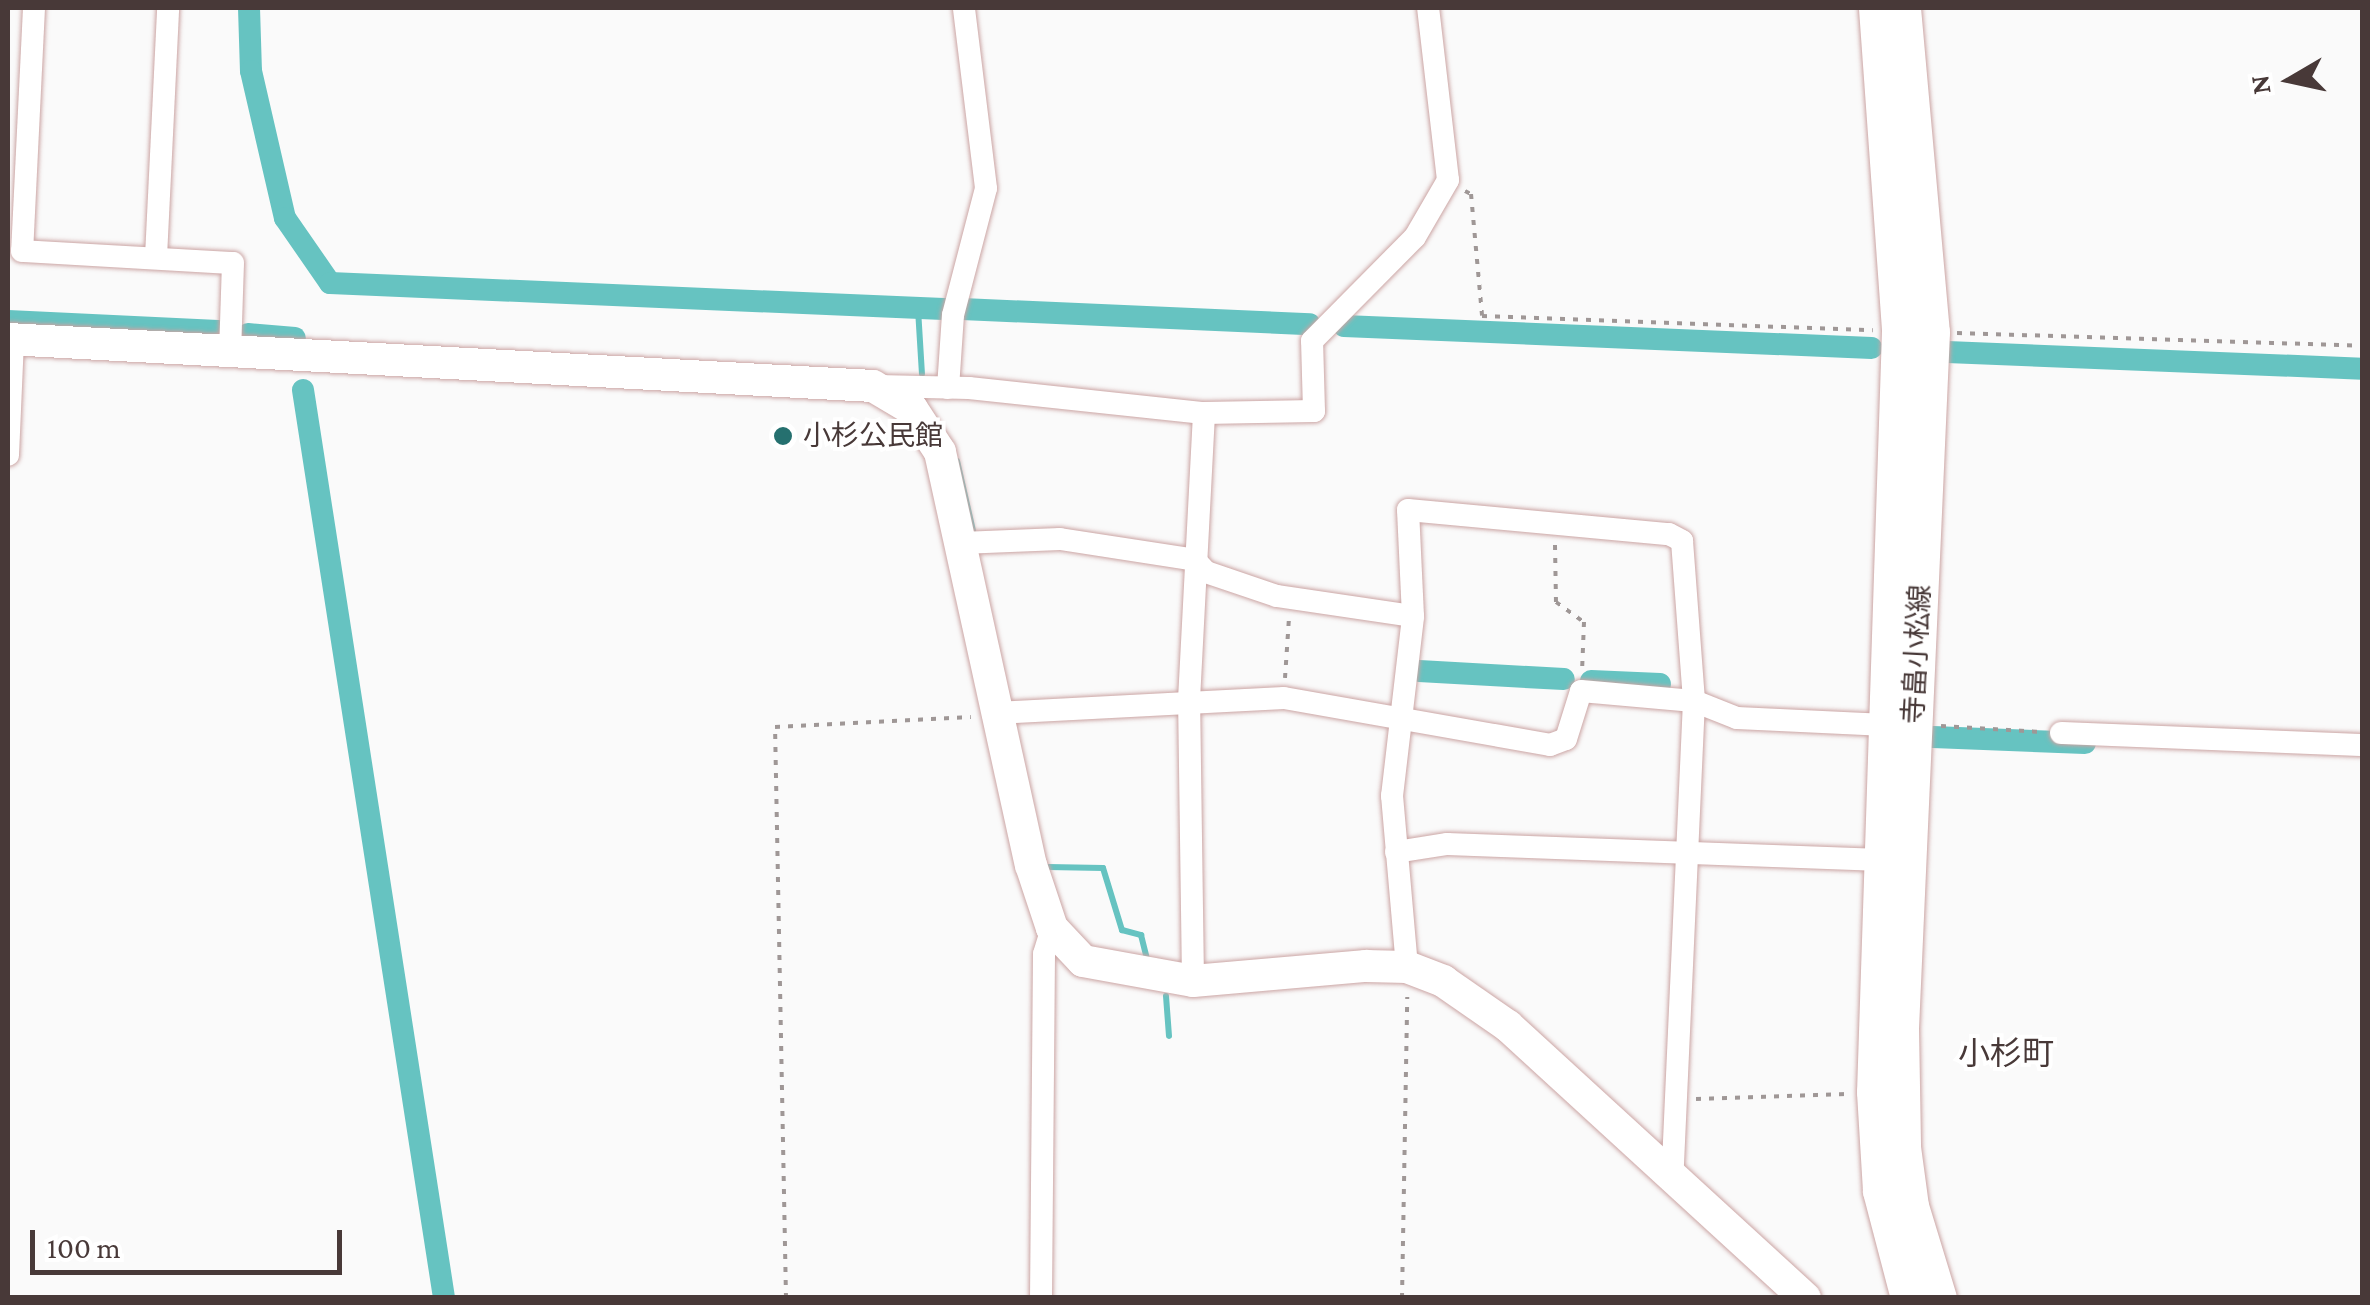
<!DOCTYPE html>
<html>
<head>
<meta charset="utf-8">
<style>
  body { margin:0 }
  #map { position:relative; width:2370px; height:1305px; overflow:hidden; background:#fafafa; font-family:"Crimson Pro","Noto Sans JP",serif }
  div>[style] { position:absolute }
  .stream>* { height:6px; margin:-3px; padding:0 3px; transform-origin:3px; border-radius:3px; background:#66c3c1 }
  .canal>* { height:22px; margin:-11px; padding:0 11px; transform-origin:11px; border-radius:11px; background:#66c3c1 }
  .path>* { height:4px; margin-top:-2px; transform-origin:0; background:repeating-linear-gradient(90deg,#9f9796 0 5px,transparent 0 13px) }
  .roads { filter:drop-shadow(0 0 2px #cba5a4) drop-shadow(0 0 2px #cba5a4) }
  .street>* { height:22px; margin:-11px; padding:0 11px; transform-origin:11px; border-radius:11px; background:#fff }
  .secondary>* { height:32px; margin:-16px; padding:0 16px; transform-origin:16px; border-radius:16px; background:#fff }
  .primary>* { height:35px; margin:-17.5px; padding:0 17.5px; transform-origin:17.5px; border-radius:17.5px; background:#fff }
  .dots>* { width:28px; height:28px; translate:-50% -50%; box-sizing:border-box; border:5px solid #fff; border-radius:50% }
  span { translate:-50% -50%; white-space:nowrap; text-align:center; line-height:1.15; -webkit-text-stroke:8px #fff; paint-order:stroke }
  .poi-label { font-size:28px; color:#483938 }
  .left { translate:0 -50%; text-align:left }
  .street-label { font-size:28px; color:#483938 }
  .quarter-label { font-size:32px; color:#483938 }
  .frame { position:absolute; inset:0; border:10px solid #483938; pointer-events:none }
  .north { position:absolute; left:2240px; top:30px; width:100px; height:100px; -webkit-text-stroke:8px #fff; paint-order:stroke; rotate:261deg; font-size:28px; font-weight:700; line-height:40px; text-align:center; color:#483938 }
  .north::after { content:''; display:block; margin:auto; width:35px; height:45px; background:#483938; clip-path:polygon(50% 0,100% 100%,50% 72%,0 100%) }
  .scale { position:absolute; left:30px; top:1230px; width:312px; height:45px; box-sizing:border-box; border:5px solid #483938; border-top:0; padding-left:12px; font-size:30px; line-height:35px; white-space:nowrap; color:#483938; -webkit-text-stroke:8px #fff; paint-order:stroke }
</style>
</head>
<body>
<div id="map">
  <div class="stream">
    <i style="left:918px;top:309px;width:65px;rotate:86.5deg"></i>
    <i style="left:957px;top:461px;width:72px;rotate:77.1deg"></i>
    <i style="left:1048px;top:867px;width:55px;rotate:1deg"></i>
    <i style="left:1103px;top:868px;width:65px;rotate:73deg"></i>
    <i style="left:1122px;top:930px;width:20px;rotate:15deg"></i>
    <i style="left:1141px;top:935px;width:25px;rotate:76deg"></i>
    <i style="left:1166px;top:996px;width:40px;rotate:85.7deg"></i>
  </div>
  <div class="canal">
    <i style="left:249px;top:8px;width:63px;rotate:88.2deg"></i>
    <i style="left:251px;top:71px;width:151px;rotate:77deg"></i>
    <i style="left:285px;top:218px;width:79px;rotate:55.3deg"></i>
    <i style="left:330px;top:283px;width:614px;rotate:2.43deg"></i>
    <i style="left:962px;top:309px;width:348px;rotate:2.5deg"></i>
    <i style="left:8px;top:321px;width:210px;rotate:2.7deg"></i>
    <i style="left:1344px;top:326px;width:528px;rotate:2.39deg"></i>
    <i style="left:248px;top:334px;width:47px;rotate:4.9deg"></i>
    <i style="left:1947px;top:352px;width:415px;rotate:2.3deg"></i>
    <i style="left:303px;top:390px;width:919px;rotate:81.17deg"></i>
    <i style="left:1419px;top:671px;width:145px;rotate:3.2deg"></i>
    <i style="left:1591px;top:681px;width:69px;rotate:2.5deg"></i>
    <i style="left:1933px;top:737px;width:152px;rotate:2.3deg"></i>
  </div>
  <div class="path">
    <i style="left:1465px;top:191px;width:7px;rotate:27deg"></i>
    <i style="left:1471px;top:194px;width:122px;rotate:84.8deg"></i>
    <i style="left:1482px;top:316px;width:391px;rotate:2.1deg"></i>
    <i style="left:1957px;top:333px;width:405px;rotate:1.8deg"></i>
    <i style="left:1555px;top:545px;width:57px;rotate:89deg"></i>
    <i style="left:1556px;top:602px;width:34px;rotate:36deg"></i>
    <i style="left:1584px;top:622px;width:49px;rotate:92.3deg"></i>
    <i style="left:1285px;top:678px;width:60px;rotate:-86.2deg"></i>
    <i style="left:1941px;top:726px;width:100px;rotate:3.4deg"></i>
    <i style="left:1696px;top:1099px;width:151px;rotate:-1.9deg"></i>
    <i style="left:786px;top:1298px;width:571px;rotate:-91.1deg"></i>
    <i style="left:775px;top:727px;width:196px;rotate:-2.9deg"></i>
    <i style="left:1402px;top:1298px;width:301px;rotate:-89deg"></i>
  </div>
  <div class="roads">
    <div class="street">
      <i style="left:34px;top:8px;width:243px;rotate:92.8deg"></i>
      <i style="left:22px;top:251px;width:211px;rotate:3.3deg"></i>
      <i style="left:233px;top:263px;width:89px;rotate:91.9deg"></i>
      <i style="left:156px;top:257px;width:249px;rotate:-87.2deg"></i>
      <i style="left:877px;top:386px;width:92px;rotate:1.2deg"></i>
      <i style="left:969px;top:388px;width:236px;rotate:6.1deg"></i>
      <i style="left:1204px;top:413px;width:110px;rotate:-1deg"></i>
      <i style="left:1314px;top:411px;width:70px;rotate:-91.6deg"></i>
      <i style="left:1312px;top:341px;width:146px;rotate:-45.3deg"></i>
      <i style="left:1415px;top:237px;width:66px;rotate:-59.9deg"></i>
      <i style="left:1448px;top:180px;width:173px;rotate:-96.6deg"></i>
      <i style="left:948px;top:388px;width:73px;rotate:-86.1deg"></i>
      <i style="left:953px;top:315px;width:131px;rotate:-75.4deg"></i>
      <i style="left:986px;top:188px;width:181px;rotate:-97deg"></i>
      <i style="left:8px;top:455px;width:115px;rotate:-87.5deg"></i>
      <i style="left:961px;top:543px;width:99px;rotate:-2.3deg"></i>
      <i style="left:1060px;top:539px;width:137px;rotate:8.8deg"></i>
      <i style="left:1195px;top:560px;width:16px;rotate:47deg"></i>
      <i style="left:1206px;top:572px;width:75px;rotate:18.7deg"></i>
      <i style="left:1277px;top:596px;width:137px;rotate:8.4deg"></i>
      <i style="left:1413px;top:616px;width:106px;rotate:-92.7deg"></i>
      <i style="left:1408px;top:510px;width:262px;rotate:5.3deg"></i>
      <i style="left:1669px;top:534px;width:15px;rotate:28deg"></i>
      <i style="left:1682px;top:541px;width:160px;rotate:85.7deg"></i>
      <i style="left:1694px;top:701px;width:478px;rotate:92.6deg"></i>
      <i style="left:996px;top:713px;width:288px;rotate:-3deg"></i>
      <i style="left:1284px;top:698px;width:270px;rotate:10deg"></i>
      <i style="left:1550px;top:745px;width:17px;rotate:-21deg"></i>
      <i style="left:1566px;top:739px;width:50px;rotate:-72.6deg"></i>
      <i style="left:1581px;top:691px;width:113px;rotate:5.1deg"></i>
      <i style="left:1694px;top:701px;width:46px;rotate:21.6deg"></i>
      <i style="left:1737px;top:718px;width:149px;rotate:2.7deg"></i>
      <i style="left:2061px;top:733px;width:301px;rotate:2.3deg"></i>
      <i style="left:1396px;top:852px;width:52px;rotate:-8.9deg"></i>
      <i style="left:1447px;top:844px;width:435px;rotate:2.1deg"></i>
      <i style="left:1407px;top:967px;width:172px;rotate:-95deg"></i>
      <i style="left:1392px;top:796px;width:181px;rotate:-83.3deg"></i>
      <i style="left:1193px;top:981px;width:281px;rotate:-90.8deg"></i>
      <i style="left:1189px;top:700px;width:287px;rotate:-87deg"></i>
      <i style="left:1041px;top:1298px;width:344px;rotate:-89.5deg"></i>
      <i style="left:1044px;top:954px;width:27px;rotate:-73deg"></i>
    </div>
    <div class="secondary">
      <i style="left:8px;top:339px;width:866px;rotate:3.11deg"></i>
      <i style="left:873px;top:386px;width:45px;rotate:30.5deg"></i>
      <i style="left:912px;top:409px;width:51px;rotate:56.9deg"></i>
      <i style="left:940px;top:452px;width:423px;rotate:77.6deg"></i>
      <i style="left:1031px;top:865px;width:66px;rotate:71.6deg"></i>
      <i style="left:1052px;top:928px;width:45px;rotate:46.8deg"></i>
      <i style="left:1083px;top:961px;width:112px;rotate:10.3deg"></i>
      <i style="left:1193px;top:981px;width:174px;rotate:-5deg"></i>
      <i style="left:1366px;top:966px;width:41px;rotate:1.4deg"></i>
      <i style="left:1407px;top:967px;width:39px;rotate:21deg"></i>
      <i style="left:1443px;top:981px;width:79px;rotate:34.7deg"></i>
      <i style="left:1508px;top:1026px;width:403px;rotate:42.5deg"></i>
    </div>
    <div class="primary">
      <i style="left:1876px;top:8px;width:324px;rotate:85.9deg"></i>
      <i style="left:1899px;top:331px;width:761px;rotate:91.88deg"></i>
      <i style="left:1874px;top:1092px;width:99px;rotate:86.5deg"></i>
      <i style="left:1880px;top:1191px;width:111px;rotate:75.3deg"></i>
      <i style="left:1903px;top:8px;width:325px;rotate:84.9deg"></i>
      <i style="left:1932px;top:332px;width:697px;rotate:92.55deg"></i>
      <i style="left:1901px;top:1028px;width:119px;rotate:89deg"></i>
      <i style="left:1903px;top:1147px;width:60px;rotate:82.3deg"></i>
      <i style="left:1911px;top:1206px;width:96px;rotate:73.1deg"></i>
    </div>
  </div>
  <div class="dots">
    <i style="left:783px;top:436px;background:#25706f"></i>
  </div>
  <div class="poi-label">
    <span class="left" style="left:803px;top:436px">小杉公民館</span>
  </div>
  <div class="street-label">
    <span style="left:1917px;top:654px;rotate:-87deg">寺畠小松線</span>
  </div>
  <div class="quarter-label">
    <span style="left:2006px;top:1053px">小杉町</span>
  </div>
  <div class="frame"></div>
  <div class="north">N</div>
  <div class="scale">100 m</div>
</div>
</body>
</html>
